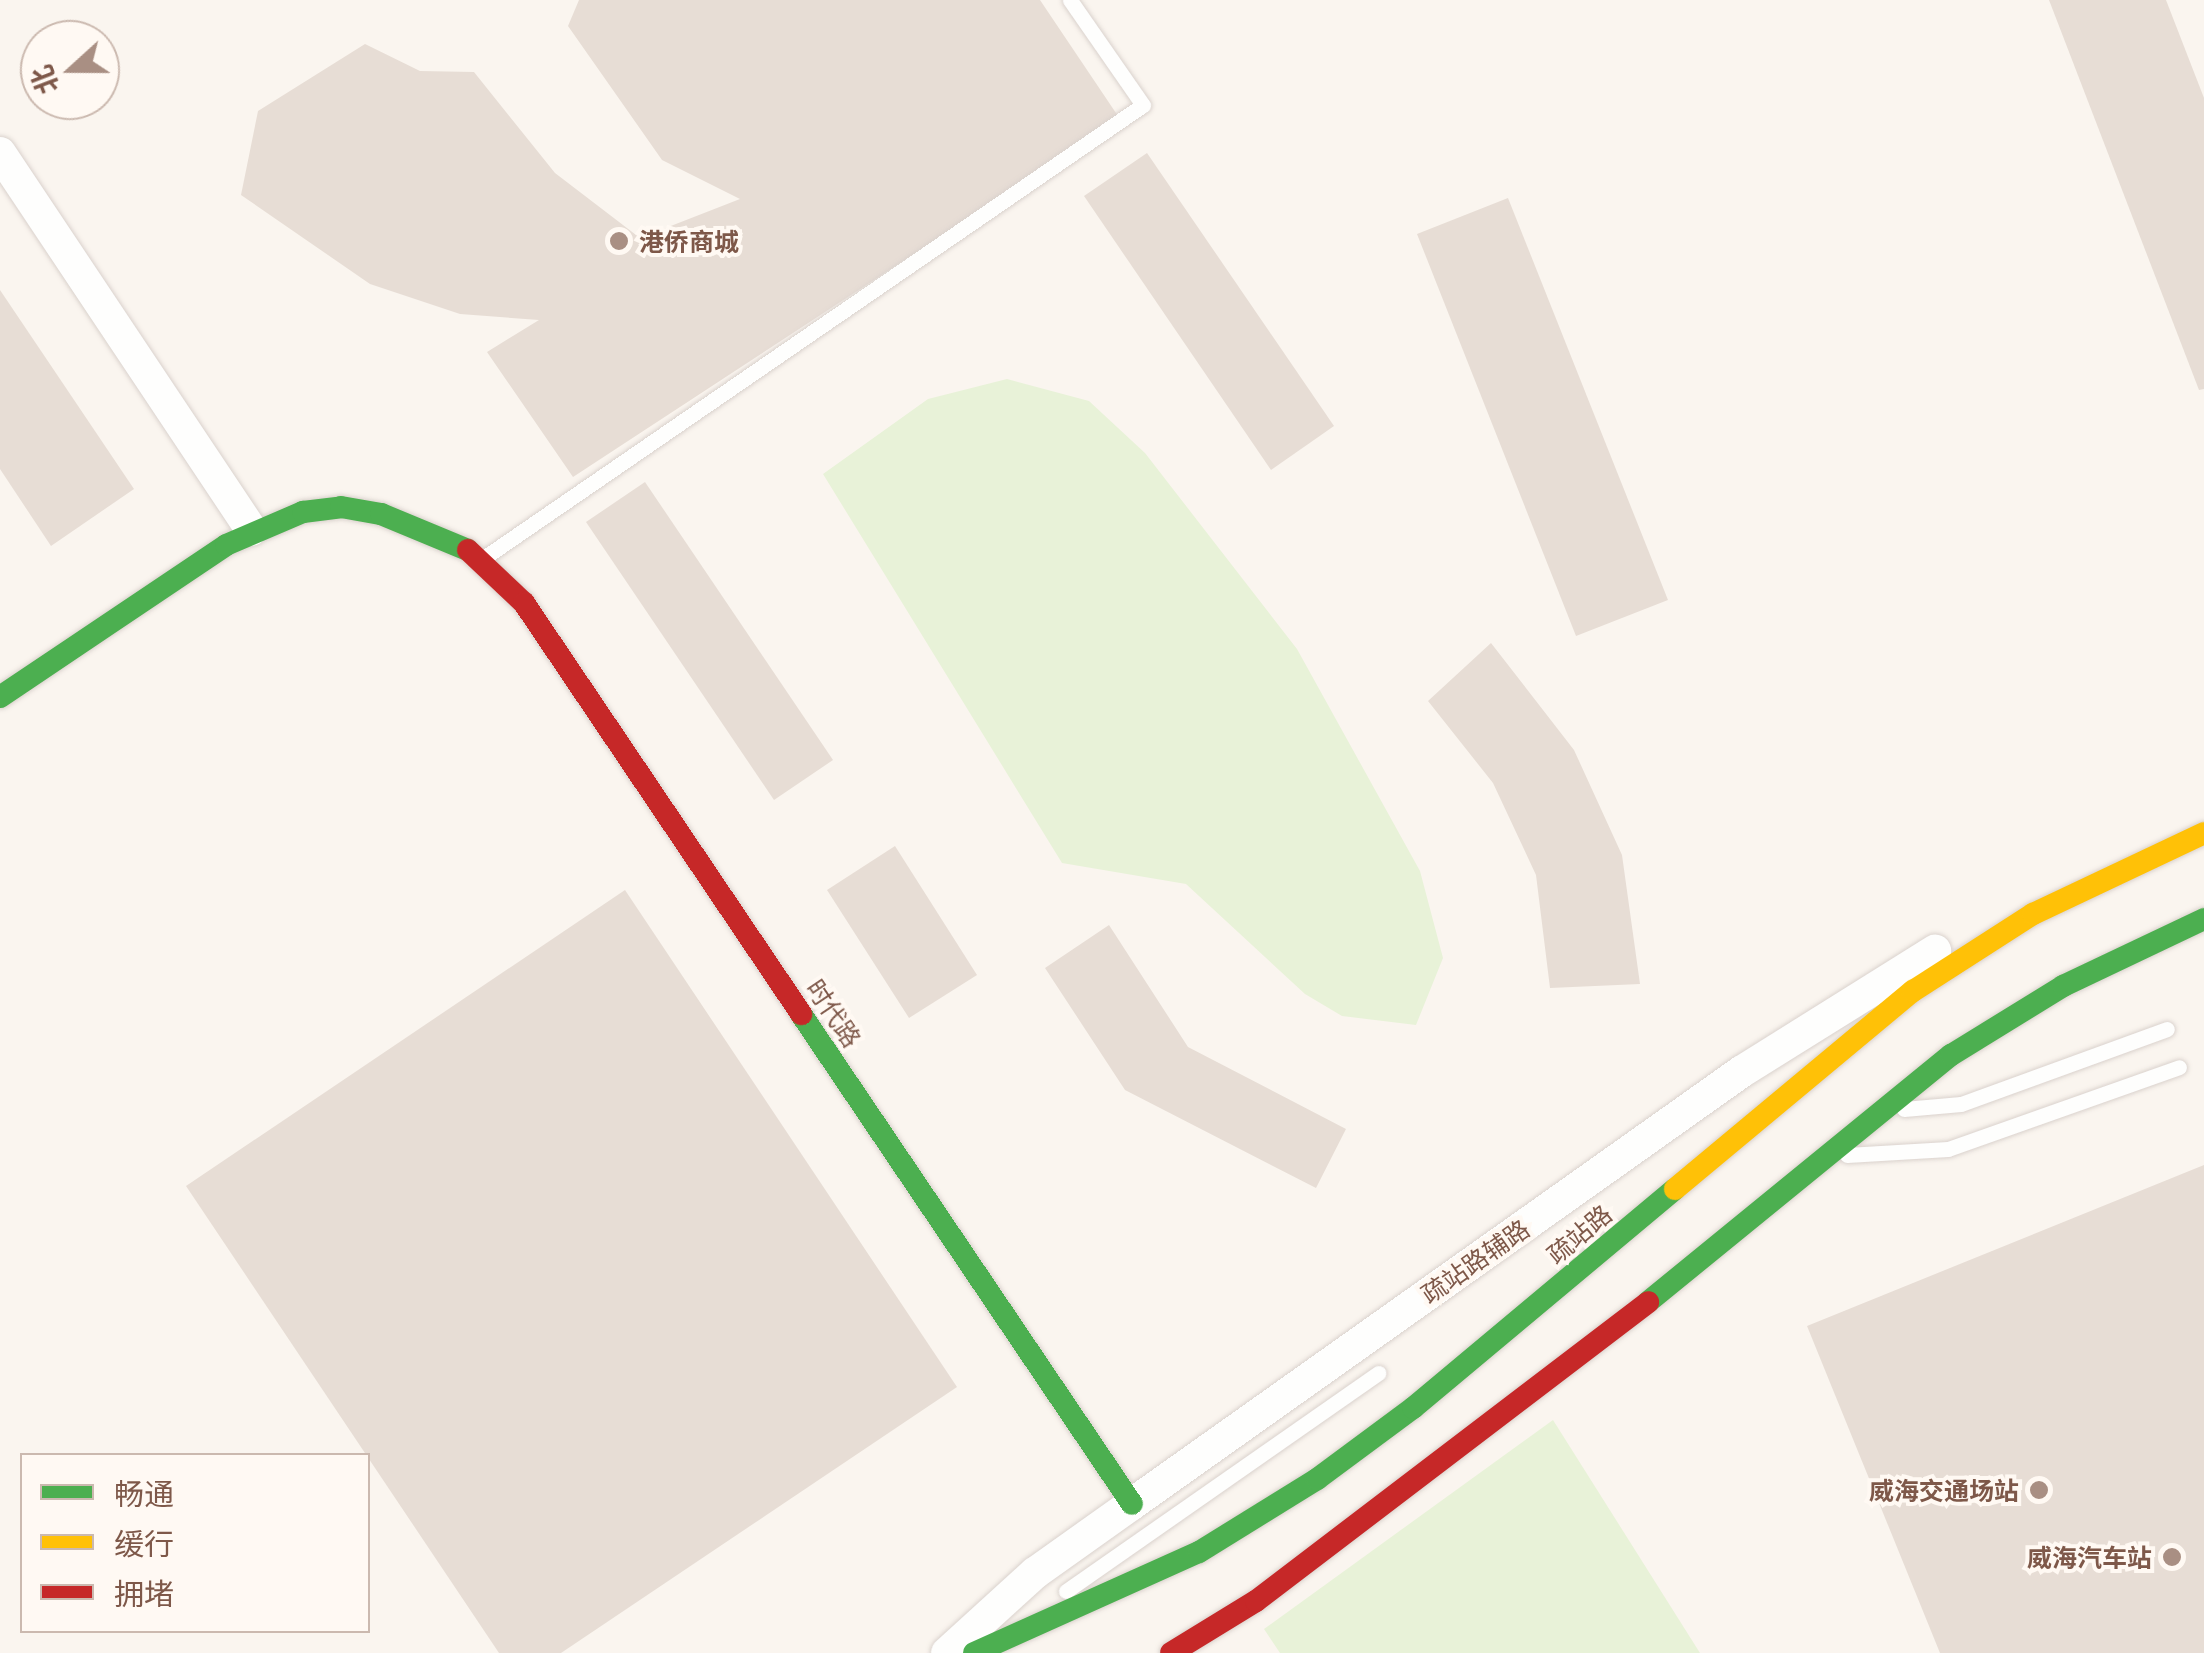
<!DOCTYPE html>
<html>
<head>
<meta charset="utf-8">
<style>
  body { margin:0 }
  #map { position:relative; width:2204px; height:1653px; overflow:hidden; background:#faf5ef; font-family:"Open Sans","Noto Sans SC",sans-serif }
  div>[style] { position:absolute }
  .green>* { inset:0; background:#e8f2d8 }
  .building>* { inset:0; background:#e7ddd5 }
  .roads { filter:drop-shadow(0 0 2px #dad2cd) drop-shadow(0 0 2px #dad2cd) }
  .lane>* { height:15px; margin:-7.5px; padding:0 7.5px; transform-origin:7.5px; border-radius:7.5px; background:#fefefd }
  .street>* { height:32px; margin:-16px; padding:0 16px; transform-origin:16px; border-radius:16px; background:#fefefd }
  .fast>* { height:22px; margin:-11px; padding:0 11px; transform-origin:11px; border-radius:11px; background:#4caf50 }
  .slow>* { height:22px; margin:-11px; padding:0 11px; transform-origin:11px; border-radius:11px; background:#ffc107 }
  .jam>* { height:22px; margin:-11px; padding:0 11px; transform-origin:11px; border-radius:11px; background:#c62828 }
  .dots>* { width:28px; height:28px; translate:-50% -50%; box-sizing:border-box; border:5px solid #fff9f3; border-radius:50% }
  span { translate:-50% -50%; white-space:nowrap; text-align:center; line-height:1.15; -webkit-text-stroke:8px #fff9f3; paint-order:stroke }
  .poi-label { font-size:25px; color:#7e5849; font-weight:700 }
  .left { translate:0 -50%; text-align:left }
  .right { translate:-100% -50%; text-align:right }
  .street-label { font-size:25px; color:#7e5849 }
  .legend { position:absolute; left:20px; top:1453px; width:350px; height:180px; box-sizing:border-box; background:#fff9f3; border:2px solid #cbb9af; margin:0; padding:12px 18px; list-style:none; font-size:30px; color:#7e5849 }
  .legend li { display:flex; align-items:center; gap:20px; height:50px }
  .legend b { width:50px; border:2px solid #cbb9af }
  .north { position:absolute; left:20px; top:20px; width:100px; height:100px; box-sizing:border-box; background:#fff9f3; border:2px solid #cbb9af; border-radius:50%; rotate:249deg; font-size:28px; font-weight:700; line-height:40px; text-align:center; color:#7e5849 }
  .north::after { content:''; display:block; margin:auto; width:35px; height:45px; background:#a98f83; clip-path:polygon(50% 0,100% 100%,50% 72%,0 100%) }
</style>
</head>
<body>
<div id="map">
  <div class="green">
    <i style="clip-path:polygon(1007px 379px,1089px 401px,1145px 453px,1297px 649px,1420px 871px,1443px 958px,1416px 1025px,1342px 1016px,1305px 994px,1186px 884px,1062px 863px,823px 474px,928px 399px)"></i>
    <i style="clip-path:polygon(1553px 1420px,1700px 1653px,1280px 1653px,1264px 1629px)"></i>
  </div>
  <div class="building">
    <i style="clip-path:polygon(579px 0,1040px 0,1120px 119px,573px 477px,487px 352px,539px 320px,460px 314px,370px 284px,241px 195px,258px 111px,365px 44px,420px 71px,474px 72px,555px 173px,640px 238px,740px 199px,662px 160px,568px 26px)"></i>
    <i style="clip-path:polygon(2049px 0,2166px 0,2204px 98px,2204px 389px,2199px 390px)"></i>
    <i style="clip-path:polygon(1147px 153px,1334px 426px,1271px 470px,1084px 196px)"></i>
    <i style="clip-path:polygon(1508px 198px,1668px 600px,1576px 636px,1417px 234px)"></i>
    <i style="clip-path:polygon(0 290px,134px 489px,51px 546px,0 469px)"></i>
    <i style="clip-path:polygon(645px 482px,833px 760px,774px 800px,586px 522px)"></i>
    <i style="clip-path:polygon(1491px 643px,1574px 750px,1622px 855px,1640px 984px,1550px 988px,1536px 875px,1493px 783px,1428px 701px)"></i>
    <i style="clip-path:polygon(895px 846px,977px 975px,909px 1018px,827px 890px)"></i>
    <i style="clip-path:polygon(625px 890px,957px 1387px,561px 1653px,499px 1653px,186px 1186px)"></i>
    <i style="clip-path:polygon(1109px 925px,1188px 1047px,1346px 1129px,1316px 1188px,1125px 1090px,1045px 968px)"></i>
    <i style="clip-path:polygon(2204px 1165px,2204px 1653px,1940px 1653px,1807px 1326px)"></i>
  </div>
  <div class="roads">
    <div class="lane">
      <i style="left:485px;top:557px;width:798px;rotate:-34.49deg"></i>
      <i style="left:1143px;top:105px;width:128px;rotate:-124.8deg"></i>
      <i style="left:1904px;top:1109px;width:57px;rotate:-5deg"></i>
      <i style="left:1961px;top:1104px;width:219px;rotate:-20deg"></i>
      <i style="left:1847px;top:1155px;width:101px;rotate:-3.4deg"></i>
      <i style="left:1948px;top:1149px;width:245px;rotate:-19.5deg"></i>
      <i style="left:1066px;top:1591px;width:381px;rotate:-34.9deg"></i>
    </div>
    <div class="street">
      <i style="left:0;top:153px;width:453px;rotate:56.3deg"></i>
      <i style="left:947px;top:1653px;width:119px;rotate:-42.3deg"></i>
      <i style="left:1035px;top:1573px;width:119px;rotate:-35.4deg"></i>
      <i style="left:1132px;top:1504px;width:747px;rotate:-35.35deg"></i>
      <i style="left:1741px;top:1072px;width:229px;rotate:-32deg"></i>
    </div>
    <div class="fast">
      <i style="left:0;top:697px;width:272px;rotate:-33.9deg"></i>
      <i style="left:226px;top:545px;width:84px;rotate:-23.2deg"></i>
      <i style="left:303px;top:512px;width:38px;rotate:-7deg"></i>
      <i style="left:341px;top:507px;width:41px;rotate:9.9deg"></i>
      <i style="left:381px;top:514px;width:94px;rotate:22.5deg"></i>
      <i style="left:801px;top:1014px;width:591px;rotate:55.96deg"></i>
      <i style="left:1648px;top:1302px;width:391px;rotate:-39.2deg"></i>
      <i style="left:1951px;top:1055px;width:132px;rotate:-31.6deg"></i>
      <i style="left:2063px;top:986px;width:156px;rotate:-25.4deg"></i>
      <i style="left:974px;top:1653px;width:247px;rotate:-24.2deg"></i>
      <i style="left:1199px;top:1552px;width:139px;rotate:-31.7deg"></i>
      <i style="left:1317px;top:1479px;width:119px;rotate:-36.5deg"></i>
      <i style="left:1413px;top:1408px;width:341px;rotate:-39.9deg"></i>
    </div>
    <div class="slow">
      <i style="left:1675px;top:1189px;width:310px;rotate:-39.8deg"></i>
      <i style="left:1913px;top:991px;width:143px;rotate:-32.7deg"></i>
      <i style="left:2033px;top:914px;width:189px;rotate:-25.3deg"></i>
    </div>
    <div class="jam">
      <i style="left:468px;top:550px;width:77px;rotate:43.4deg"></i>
      <i style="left:524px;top:603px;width:496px;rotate:56deg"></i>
      <i style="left:1171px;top:1653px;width:100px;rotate:-31.5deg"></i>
      <i style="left:1256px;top:1601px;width:493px;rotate:-37.3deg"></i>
    </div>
  </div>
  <div class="dots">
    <i style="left:619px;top:241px;background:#a98f83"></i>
    <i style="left:2039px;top:1490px;background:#a98f83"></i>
    <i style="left:2172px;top:1557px;background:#a98f83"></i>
  </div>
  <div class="poi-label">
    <span class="left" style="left:639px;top:241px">港侨商城</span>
    <span class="right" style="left:2019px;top:1490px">威海交通场站</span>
    <span class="right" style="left:2152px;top:1557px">威海汽车站</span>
  </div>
  <div class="street-label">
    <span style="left:834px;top:1013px;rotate:56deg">时代路</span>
    <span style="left:1579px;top:1234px;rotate:-40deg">疏站路</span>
    <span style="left:1475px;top:1261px;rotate:-35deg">疏站路辅路</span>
  </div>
  <ul class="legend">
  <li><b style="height:12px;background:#4caf50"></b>畅通</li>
  <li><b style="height:12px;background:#ffc107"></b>缓行</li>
  <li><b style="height:12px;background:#c62828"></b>拥堵</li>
  </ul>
  <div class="north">北</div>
</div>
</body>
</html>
